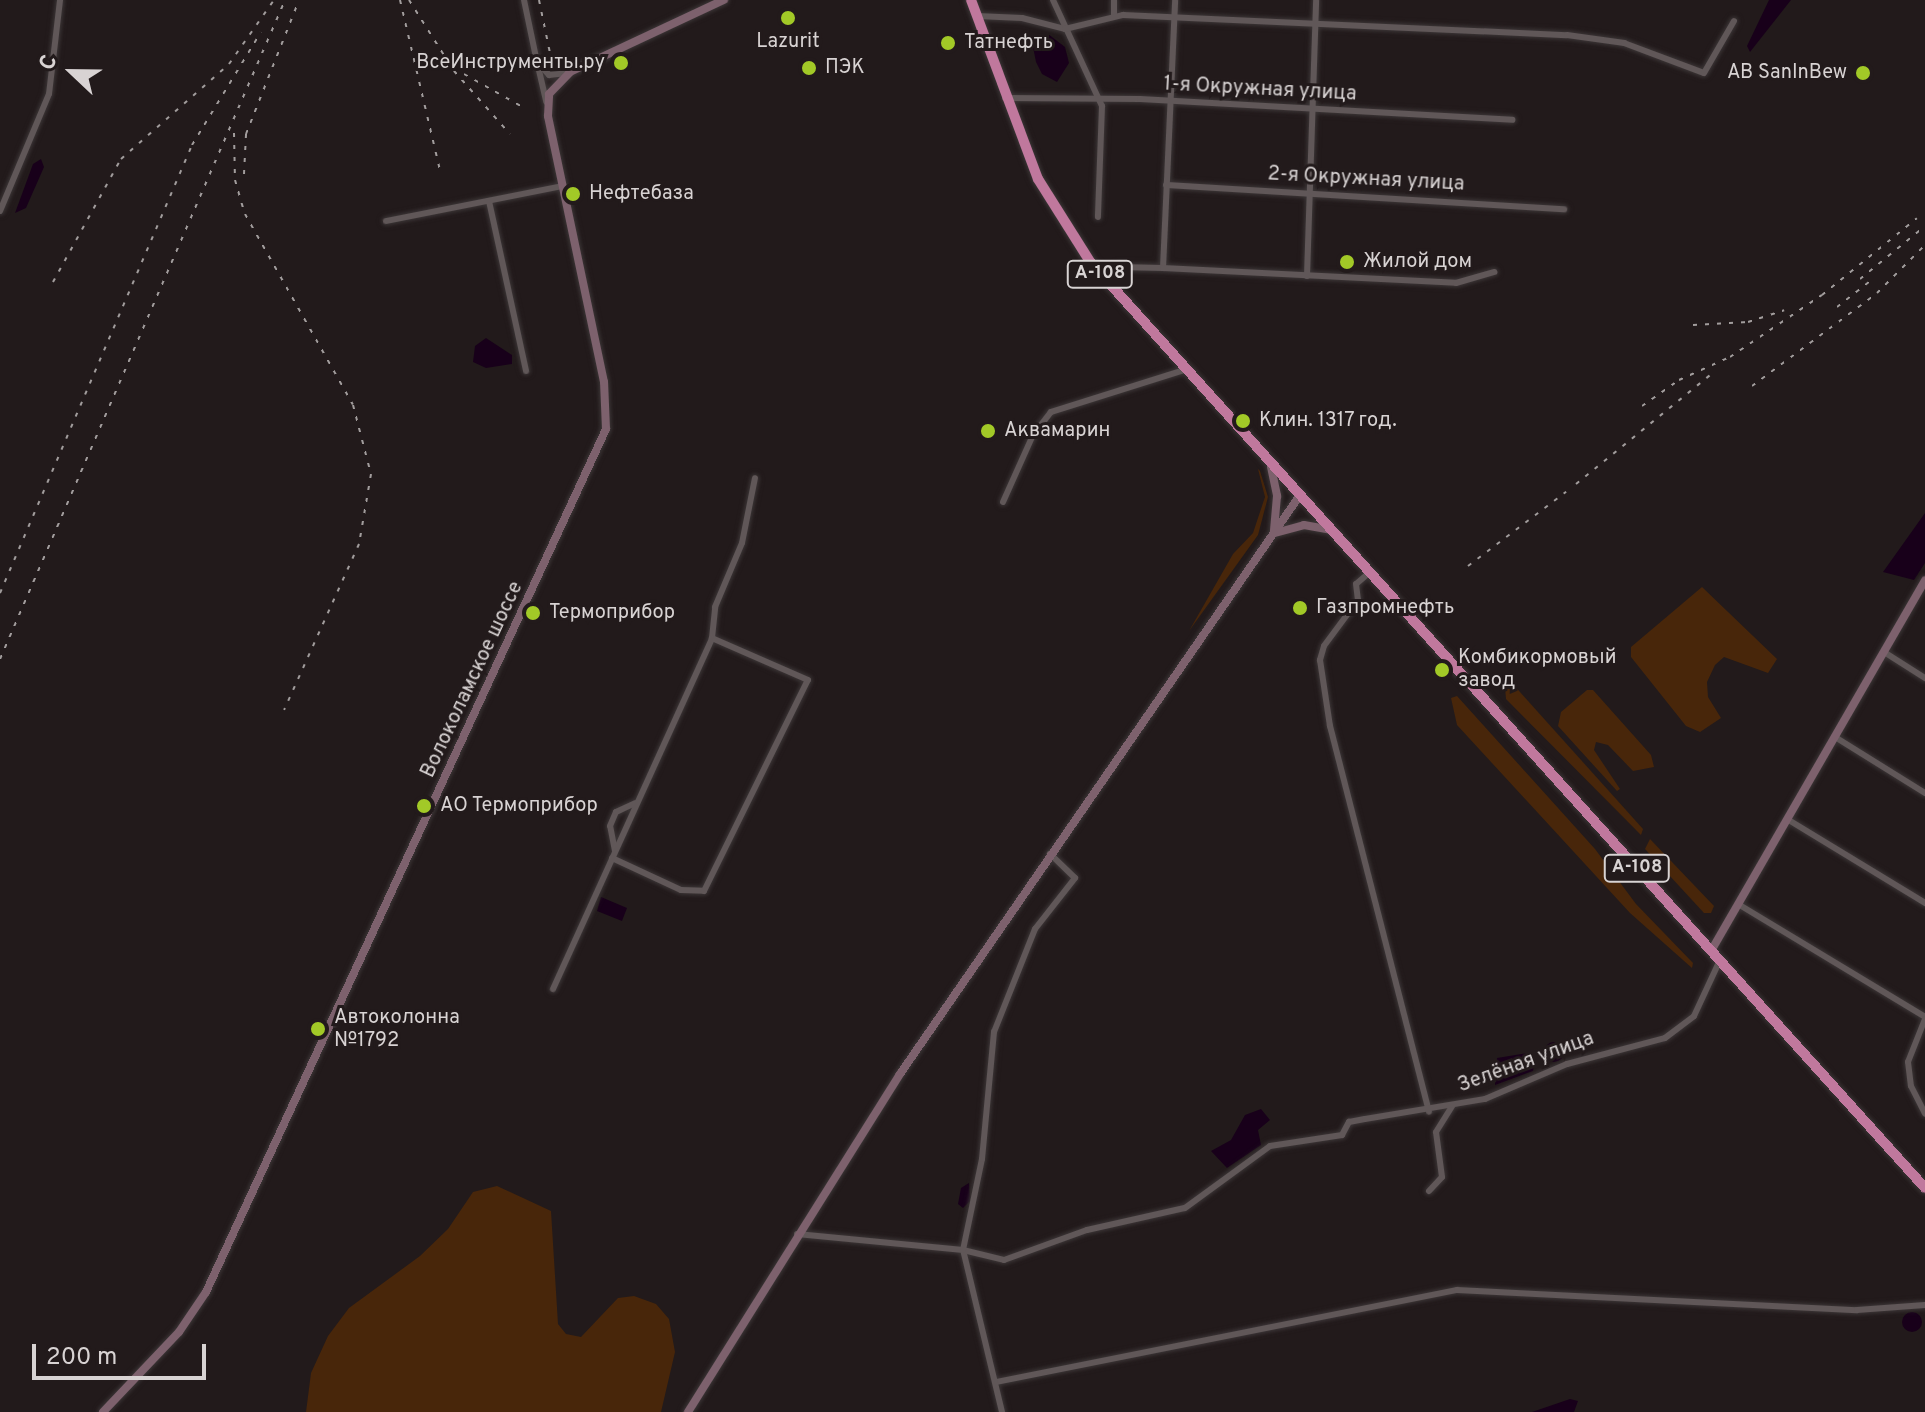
<!DOCTYPE html>
<html>
<head>
<meta charset="utf-8">
<style>
  body { margin:0 }
  #map { position:relative; width:1925px; height:1412px; overflow:hidden; background:#221a1b; font-family:Overpass,sans-serif }
  div>[style] { position:absolute }
  .green>* { inset:0; background:#48260a }
  .water>* { inset:0; background:#18001a }
  .round { border-radius:50% }
  .roads { filter:drop-shadow(0 0 2px #3c3637) drop-shadow(0 0 2px #3c3637) }
  .street>* { height:6px; margin:-3px; padding:0 3px; transform-origin:3px; border-radius:3px; background:#605758 }
  .secondary>* { height:8px; margin:-4px; padding:0 4px; transform-origin:4px; border-radius:4px; background:#7d616d }
  .highway>* { height:10px; margin:-5px; padding:0 5px; transform-origin:5px; border-radius:5px; background:#c0789d }
  .rail>* { height:2px; margin-top:-1px; transform-origin:0; background:repeating-linear-gradient(90deg,#a29d9d 0 4px,transparent 0 12px) }
  .dots>* { width:22px; height:22px; translate:-50% -50%; box-sizing:border-box; border:4px solid #221a1b; border-radius:50% }
  span { translate:-50% -50%; white-space:nowrap; text-align:center; line-height:1.15; -webkit-text-stroke:6px #221a1b; paint-order:stroke }
  .shield-label span { padding:2px 6px; background:#221a1b; border:2px solid; border-radius:6px; -webkit-text-stroke-width:0 }
  .shield-label { font-size:18px; color:#d8d3d3; font-weight:700 }
  .poi-label { font-size:20px; color:#d8d3d3 }
  .left { translate:0 -50%; text-align:left }
  .right { translate:-100% -50%; text-align:right }
  .street-label { font-size:20px; color:#d8d3d3 }
  .north { position:absolute; left:32px; top:32px; width:80px; height:80px; -webkit-text-stroke:6px #221a1b; paint-order:stroke; rotate:292deg; font-size:22px; font-weight:700; line-height:32px; text-align:center; color:#d8d3d3 }
  .north::after { content:''; display:block; margin:auto; width:28px; height:36px; background:#d8d3d3; clip-path:polygon(50% 0,100% 100%,50% 72%,0 100%) }
  .scale { position:absolute; left:32px; top:1344px; width:174px; height:36px; box-sizing:border-box; border:4px solid #d8d3d3; border-top:0; padding-left:10px; font-size:24px; line-height:28px; white-space:nowrap; color:#d8d3d3; -webkit-text-stroke:6px #221a1b; paint-order:stroke }
</style>
</head>
<body>
<div id="map">
  <div class="green">
    <i style="clip-path:polygon(1258px 469px,1260px 471px,1268px 497px,1258px 535px,1189px 631px,1233px 554px,1253px 533px,1265px 497px)"></i>
    <i style="clip-path:polygon(1702px 587px,1777px 659px,1768px 673px,1724px 657px,1715px 665px,1707px 682px,1708px 697px,1721px 718px,1700px 732px,1686px 726px,1631px 657px,1631px 647px)"></i>
    <i style="clip-path:polygon(1511px 682px,1643px 829px,1641px 835px,1506px 699px,1505px 687px)"></i>
    <i style="clip-path:polygon(1587px 690px,1593px 690px,1651px 755px,1654px 767px,1633px 771px,1608px 745px,1596px 742px,1594px 750px,1620px 789px,1617px 791px,1558px 726px,1561px 712px)"></i>
    <i style="clip-path:polygon(1457px 696px,1595px 849px,1636px 904px,1693px 963px,1692px 968px,1630px 913px,1457px 725px,1451px 698px)"></i>
    <i style="clip-path:polygon(1650px 839px,1714px 906px,1711px 913px,1704px 913px,1645px 849px)"></i>
    <i style="clip-path:polygon(497px 1186px,551px 1211px,558px 1324px,566px 1334px,581px 1337px,618px 1298px,634px 1296px,656px 1304px,669px 1319px,675px 1352px,661px 1412px,306px 1412px,311px 1373px,328px 1336px,349px 1308px,420px 1256px,448px 1229px,473px 1192px)"></i>
  </div>
  <div class="water">
    <i style="clip-path:polygon(1769px 0,1791px 0,1750px 52px,1747px 46px)"></i>
    <i style="clip-path:polygon(1048px 34px,1065px 47px,1069px 63px,1057px 82px,1042px 74px,1036px 62px,1033px 47px)"></i>
    <i style="clip-path:polygon(41px 159px,44px 167px,26px 208px,15px 213px,33px 164px)"></i>
    <i style="clip-path:polygon(486px 338px,512px 355px,512px 364px,486px 368px,473px 362px,475px 346px)"></i>
    <i style="clip-path:polygon(1925px 513px,1925px 563px,1914px 580px,1883px 572px)"></i>
    <i style="clip-path:polygon(601px 897px,627px 908px,622px 921px,597px 911px)"></i>
    <i class="round" style="left:1544px;top:1042px;width:20px;height:20px"></i>
    <i style="clip-path:polygon(1527px 1053px,1535px 1060px,1533px 1071px,1495px 1085px,1497px 1058px)"></i>
    <i style="clip-path:polygon(1261px 1109px,1270px 1120px,1258px 1130px,1261px 1145px,1227px 1168px,1211px 1151px,1231px 1140px,1245px 1115px)"></i>
    <i style="clip-path:polygon(969px 1183px,970px 1201px,963px 1208px,958px 1204px,961px 1188px)"></i>
    <i class="round" style="left:1902px;top:1312px;width:20px;height:20px"></i>
    <i style="clip-path:polygon(1570px 1399px,1578px 1401px,1574px 1412px,1532px 1412px)"></i>
  </div>
  <div class="roads">
    <div class="street">
      <i style="left:524px;top:0;width:63px;rotate:78.2deg"></i>
      <i style="left:537px;top:62px;width:18px;rotate:47deg"></i>
      <i style="left:549px;top:75px;width:18px;rotate:-6deg"></i>
      <i style="left:1053px;top:0;width:117px;rotate:65.2deg"></i>
      <i style="left:1102px;top:106px;width:111px;rotate:92.1deg"></i>
      <i style="left:1114px;top:0;width:15px;rotate:90deg"></i>
      <i style="left:977px;top:16px;width:45px;rotate:2.5deg"></i>
      <i style="left:1022px;top:18px;width:44px;rotate:14.3deg"></i>
      <i style="left:1065px;top:29px;width:60px;rotate:-13.6deg"></i>
      <i style="left:1123px;top:15px;width:444px;rotate:2.6deg"></i>
      <i style="left:1567px;top:35px;width:58px;rotate:8deg"></i>
      <i style="left:1624px;top:43px;width:85px;rotate:20.6deg"></i>
      <i style="left:1704px;top:73px;width:60px;rotate:-60deg"></i>
      <i style="left:538px;top:66px;width:37px;rotate:77deg"></i>
      <i style="left:1005px;top:98px;width:135px;rotate:0.4deg"></i>
      <i style="left:1140px;top:99px;width:373px;rotate:3.2deg"></i>
      <i style="left:1166px;top:185px;width:399px;rotate:3.5deg"></i>
      <i style="left:489px;top:201px;width:174px;rotate:77.7deg"></i>
      <i style="left:0;top:211px;width:127px;rotate:-67.3deg"></i>
      <i style="left:49px;top:94px;width:95px;rotate:-83.3deg"></i>
      <i style="left:386px;top:221px;width:179px;rotate:-11.2deg"></i>
      <i style="left:1163px;top:268px;width:268px;rotate:-87.4deg"></i>
      <i style="left:1101px;top:275px;width:19px;rotate:-25deg"></i>
      <i style="left:1118px;top:267px;width:45px;rotate:1.3deg"></i>
      <i style="left:1163px;top:268px;width:293px;rotate:2.9deg"></i>
      <i style="left:1456px;top:283px;width:40px;rotate:-16deg"></i>
      <i style="left:1307px;top:276px;width:276px;rotate:-88.1deg"></i>
      <i style="left:1003px;top:502px;width:73px;rotate:-65.9deg"></i>
      <i style="left:1033px;top:435px;width:29px;rotate:-52deg"></i>
      <i style="left:1051px;top:412px;width:143px;rotate:-17.5deg"></i>
      <i style="left:1370px;top:572px;width:18px;rotate:139deg"></i>
      <i style="left:1356px;top:584px;width:16px;rotate:83deg"></i>
      <i style="left:1358px;top:600px;width:57px;rotate:126.5deg"></i>
      <i style="left:1324px;top:646px;width:15px;rotate:106deg"></i>
      <i style="left:1320px;top:660px;width:67px;rotate:81.4deg"></i>
      <i style="left:1330px;top:726px;width:398px;rotate:75.6deg"></i>
      <i style="left:1884px;top:652px;width:49px;rotate:32.4deg"></i>
      <i style="left:1835px;top:737px;width:106px;rotate:31.9deg"></i>
      <i style="left:1787px;top:819px;width:162px;rotate:31.3deg"></i>
      <i style="left:615px;top:851px;width:25px;rotate:-101deg"></i>
      <i style="left:610px;top:826px;width:15px;rotate:-67deg"></i>
      <i style="left:616px;top:812px;width:21px;rotate:-25deg"></i>
      <i style="left:612px;top:858px;width:76px;rotate:24.9deg"></i>
      <i style="left:681px;top:890px;width:23px;rotate:2deg"></i>
      <i style="left:704px;top:891px;width:235px;rotate:-63.8deg"></i>
      <i style="left:808px;top:680px;width:105px;rotate:-156.4deg"></i>
      <i style="left:712px;top:638px;width:31px;rotate:-84deg"></i>
      <i style="left:715px;top:607px;width:69px;rotate:-67.1deg"></i>
      <i style="left:742px;top:543px;width:66px;rotate:-78.7deg"></i>
      <i style="left:1738px;top:904px;width:218px;rotate:31.1deg"></i>
      <i style="left:553px;top:989px;width:385px;rotate:-65.6deg"></i>
      <i style="left:1925px;top:1019px;width:46px;rotate:111.6deg"></i>
      <i style="left:1908px;top:1062px;width:24px;rotate:83deg"></i>
      <i style="left:1911px;top:1086px;width:31px;rotate:63deg"></i>
      <i style="left:1429px;top:1191px;width:19px;rotate:-47deg"></i>
      <i style="left:1442px;top:1177px;width:45px;rotate:-97.6deg"></i>
      <i style="left:1436px;top:1132px;width:31px;rotate:-58deg"></i>
      <i style="left:797px;top:1234px;width:167px;rotate:5.5deg"></i>
      <i style="left:963px;top:1250px;width:42px;rotate:13.7deg"></i>
      <i style="left:1004px;top:1260px;width:88px;rotate:-19.9deg"></i>
      <i style="left:1087px;top:1230px;width:100px;rotate:-12.7deg"></i>
      <i style="left:1185px;top:1208px;width:105px;rotate:-36.1deg"></i>
      <i style="left:1270px;top:1146px;width:73px;rotate:-8.7deg"></i>
      <i style="left:1342px;top:1135px;width:15px;rotate:-62deg"></i>
      <i style="left:1349px;top:1122px;width:16px;rotate:-11deg"></i>
      <i style="left:1365px;top:1119px;width:122px;rotate:-9.5deg"></i>
      <i style="left:1485px;top:1099px;width:89px;rotate:-23.1deg"></i>
      <i style="left:1567px;top:1064px;width:101px;rotate:-14.9deg"></i>
      <i style="left:1665px;top:1038px;width:36px;rotate:-37deg"></i>
      <i style="left:1694px;top:1016px;width:62px;rotate:-65.1deg"></i>
      <i style="left:996px;top:1382px;width:470px;rotate:-11.3deg"></i>
      <i style="left:1457px;top:1290px;width:400px;rotate:2.9deg"></i>
      <i style="left:1857px;top:1310px;width:68px;rotate:-4.2deg"></i>
      <i style="left:1002px;top:1412px;width:167px;rotate:-103.5deg"></i>
      <i style="left:963px;top:1250px;width:93px;rotate:-78.2deg"></i>
      <i style="left:982px;top:1159px;width:128px;rotate:-84.6deg"></i>
      <i style="left:994px;top:1032px;width:111px;rotate:-68.3deg"></i>
      <i style="left:1035px;top:929px;width:65px;rotate:-51.9deg"></i>
      <i style="left:1075px;top:878px;width:35px;rotate:-136deg"></i>
    </div>
    <div class="secondary">
      <i style="left:1271px;top:467px;width:30px;rotate:78deg"></i>
      <i style="left:1277px;top:496px;width:36px;rotate:95deg"></i>
      <i style="left:1275px;top:533px;width:30px;rotate:-15deg"></i>
      <i style="left:1304px;top:525px;width:27px;rotate:10deg"></i>
      <i style="left:1711px;top:951px;width:428px;rotate:-60deg"></i>
      <i style="left:103px;top:1412px;width:110px;rotate:-46.5deg"></i>
      <i style="left:179px;top:1332px;width:48px;rotate:-56deg"></i>
      <i style="left:206px;top:1292px;width:951px;rotate:-65.13deg"></i>
      <i style="left:606px;top:429px;width:47px;rotate:-92.4deg"></i>
      <i style="left:604px;top:382px;width:272px;rotate:-101.9deg"></i>
      <i style="left:548px;top:116px;width:22px;rotate:-87deg"></i>
      <i style="left:549px;top:94px;width:30px;rotate:-46deg"></i>
      <i style="left:570px;top:72px;width:170px;rotate:-25.1deg"></i>
      <i style="left:688px;top:1412px;width:399px;rotate:-57.9deg"></i>
      <i style="left:900px;top:1074px;width:704px;rotate:-55.36deg"></i>
    </div>
    <div class="highway">
      <i style="left:971px;top:0;width:191px;rotate:69.5deg"></i>
      <i style="left:1038px;top:179px;width:99px;rotate:57.8deg"></i>
      <i style="left:1091px;top:263px;width:1245px;rotate:47.96deg"></i>
    </div>
  </div>
  <div class="rail">
    <i style="left:400px;top:0;width:176px;rotate:76.8deg"></i>
    <i style="left:409px;top:0;width:84px;rotate:57.6deg"></i>
    <i style="left:454px;top:71px;width:84px;rotate:48.4deg"></i>
    <i style="left:539px;top:0;width:59px;rotate:78.3deg"></i>
    <i style="left:464px;top:74px;width:71px;rotate:29.4deg"></i>
    <i style="left:234px;top:133px;width:47px;rotate:88.8deg"></i>
    <i style="left:235px;top:180px;width:35px;rotate:74deg"></i>
    <i style="left:245px;top:214px;width:219px;rotate:60.5deg"></i>
    <i style="left:353px;top:405px;width:71px;rotate:75.4deg"></i>
    <i style="left:371px;top:474px;width:71px;rotate:99.7deg"></i>
    <i style="left:359px;top:544px;width:182px;rotate:114.3deg"></i>
    <i style="left:244px;top:174px;width:40px;rotate:-87.1deg"></i>
    <i style="left:246px;top:134px;width:144px;rotate:-68.4deg"></i>
    <i style="left:1860px;top:279px;width:84px;rotate:-39.2deg"></i>
    <i style="left:53px;top:282px;width:141px;rotate:-61.1deg"></i>
    <i style="left:121px;top:159px;width:144px;rotate:-41.3deg"></i>
    <i style="left:229px;top:64px;width:78px;rotate:-54.9deg"></i>
    <i style="left:1837px;top:307px;width:47px;rotate:-38.1deg"></i>
    <i style="left:1693px;top:325px;width:55px;rotate:-3.1deg"></i>
    <i style="left:1748px;top:322px;width:38px;rotate:-18deg"></i>
    <i style="left:1752px;top:386px;width:156px;rotate:-36.6deg"></i>
    <i style="left:1877px;top:293px;width:68px;rotate:-45deg"></i>
    <i style="left:1642px;top:406px;width:45px;rotate:-35.1deg"></i>
    <i style="left:1679px;top:380px;width:56px;rotate:-24.3deg"></i>
    <i style="left:1730px;top:357px;width:111px;rotate:-34deg"></i>
    <i style="left:1822px;top:295px;width:122px;rotate:-39deg"></i>
    <i style="left:1576px;top:484px;width:179px;rotate:-39.1deg"></i>
    <i style="left:1468px;top:566px;width:123px;rotate:-37.1deg"></i>
    <i style="left:0;top:593px;width:487px;rotate:-66.8deg"></i>
    <i style="left:192px;top:145px;width:132px;rotate:-58.6deg"></i>
    <i style="left:0;top:659px;width:718px;rotate:-66.61deg"></i>
  </div>
  <div class="dots">
    <i style="left:788px;top:18px;background:#a2c927"></i>
    <i style="left:948px;top:43px;background:#a2c927"></i>
    <i style="left:621px;top:63px;background:#a2c927"></i>
    <i style="left:809px;top:68px;background:#a2c927"></i>
    <i style="left:1863px;top:73px;background:#a2c927"></i>
    <i style="left:573px;top:194px;background:#a2c927"></i>
    <i style="left:1347px;top:262px;background:#a2c927"></i>
    <i style="left:1243px;top:421px;background:#a2c927"></i>
    <i style="left:988px;top:431px;background:#a2c927"></i>
    <i style="left:1300px;top:608px;background:#a2c927"></i>
    <i style="left:533px;top:613px;background:#a2c927"></i>
    <i style="left:1442px;top:670px;background:#a2c927"></i>
    <i style="left:424px;top:806px;background:#a2c927"></i>
    <i style="left:318px;top:1029px;background:#a2c927"></i>
  </div>
  <div class="shield-label">
    <span style="left:1100px;top:274px">А-108</span>
    <span style="left:1637px;top:868px">А-108</span>
  </div>
  <div class="poi-label">
    <span style="left:788px;top:42px">Lazurit</span>
    <span class="left" style="left:964px;top:43px">Татнефть</span>
    <span class="right" style="left:605px;top:63px">ВсеИнструменты.ру</span>
    <span class="left" style="left:825px;top:68px">ПЭК</span>
    <span class="right" style="left:1847px;top:73px">AB SanInBew</span>
    <span class="left" style="left:589px;top:194px">Нефтебаза</span>
    <span class="left" style="left:1363px;top:262px">Жилой дом</span>
    <span class="left" style="left:1259px;top:421px">Клин. 1317 год.</span>
    <span class="left" style="left:1004px;top:431px">Аквамарин</span>
    <span class="left" style="left:1316px;top:608px">Газпромнефть</span>
    <span class="left" style="left:549px;top:613px">Термоприбор</span>
    <span class="left" style="left:1458px;top:670px">Комбикормовый<br>завод</span>
    <span class="left" style="left:440px;top:806px">АО Термоприбор</span>
    <span class="left" style="left:334px;top:1030px">Автоколонна<br>№1792</span>
  </div>
  <div class="street-label">
    <span style="left:1260px;top:90px;rotate:3deg">1-я Окружная улица</span>
    <span style="left:1366px;top:180px;rotate:3deg">2-я Окружная улица</span>
    <span style="left:473px;top:680px;rotate:-65deg">Волоколамское шоссе</span>
    <span style="left:1526px;top:1063px;rotate:-20deg">Зелёная улица</span>
  </div>
  <div class="north">С</div>
  <div class="scale">200 m</div>
</div>
</body>
</html>
